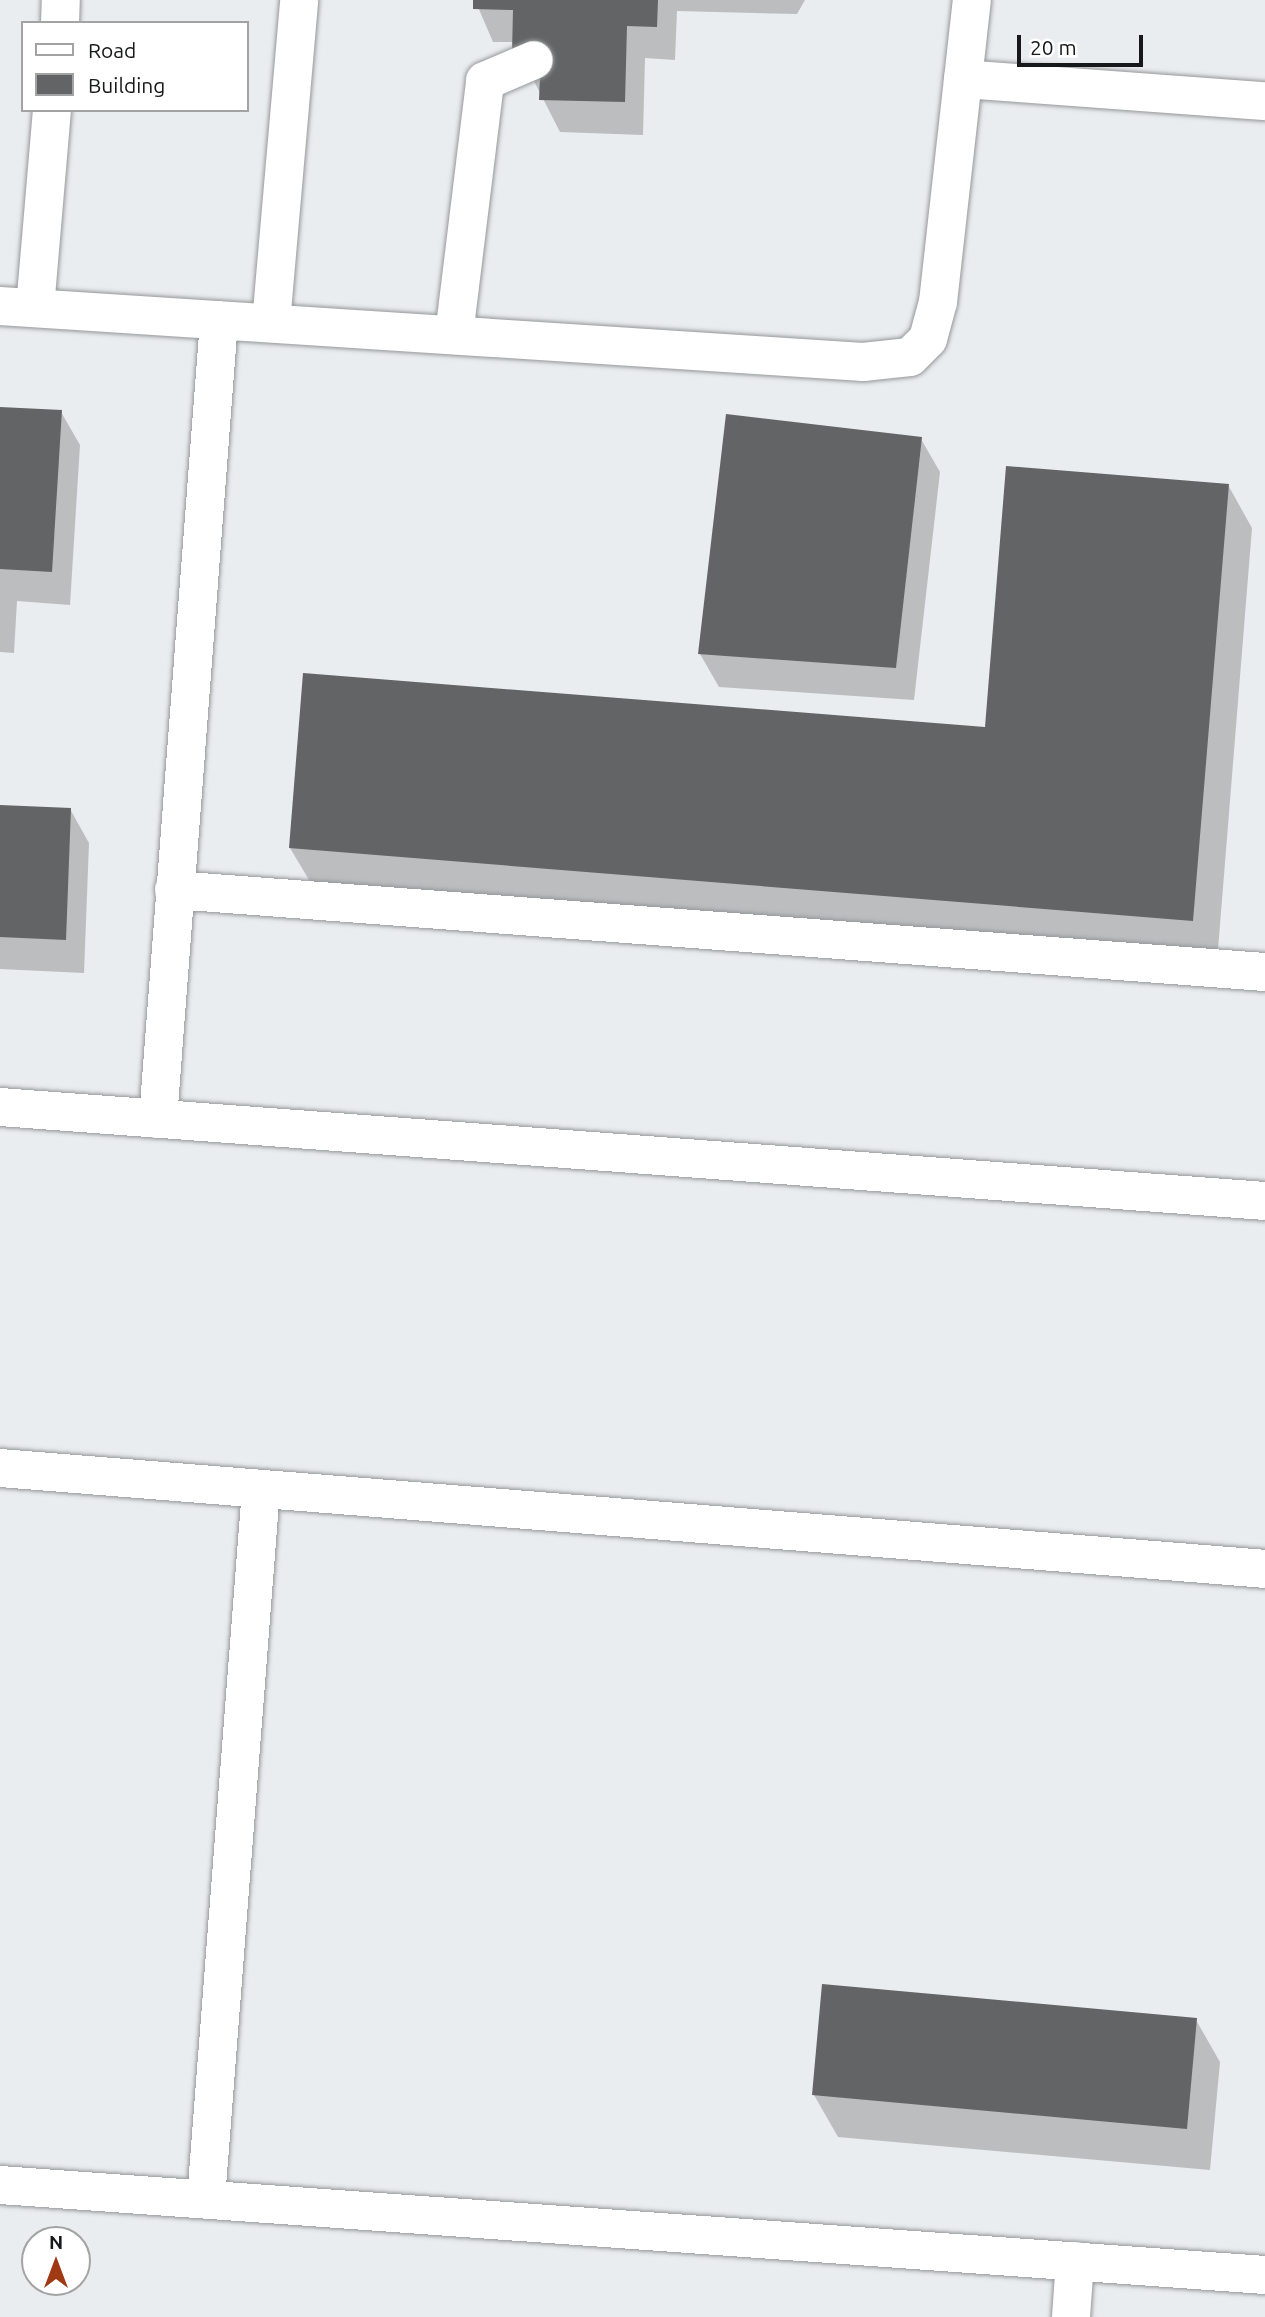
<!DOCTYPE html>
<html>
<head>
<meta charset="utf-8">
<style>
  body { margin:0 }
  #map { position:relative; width:1265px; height:2317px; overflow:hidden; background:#eaedef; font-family:Ubuntu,sans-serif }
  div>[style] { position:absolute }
  .shadow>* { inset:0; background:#0003 }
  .building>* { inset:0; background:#626466 }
  .roads { filter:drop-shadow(0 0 2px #959799) drop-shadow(0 0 2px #959799) }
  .minor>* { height:38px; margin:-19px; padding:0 19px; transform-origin:19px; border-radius:19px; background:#fff }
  span { translate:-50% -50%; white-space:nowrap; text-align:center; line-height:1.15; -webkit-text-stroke:7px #fff; paint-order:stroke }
  .legend { position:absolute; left:21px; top:21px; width:228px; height:91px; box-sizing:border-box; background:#fff; border:2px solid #a2a3a3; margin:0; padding:9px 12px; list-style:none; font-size:21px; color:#171819 }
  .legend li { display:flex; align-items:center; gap:14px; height:35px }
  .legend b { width:35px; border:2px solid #a2a3a3 }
  .north { position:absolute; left:21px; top:2226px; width:70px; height:70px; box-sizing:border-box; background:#fff; border:2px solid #a2a3a3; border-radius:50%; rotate:0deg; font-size:19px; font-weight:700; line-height:28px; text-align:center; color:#171819 }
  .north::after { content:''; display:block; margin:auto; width:24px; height:32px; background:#a03a15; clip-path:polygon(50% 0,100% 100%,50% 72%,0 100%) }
  .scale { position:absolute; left:1017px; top:35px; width:126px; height:32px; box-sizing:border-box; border:4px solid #171819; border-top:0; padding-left:9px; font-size:21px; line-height:24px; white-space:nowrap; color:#171819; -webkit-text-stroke:5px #fff; paint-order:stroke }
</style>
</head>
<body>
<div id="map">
  <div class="shadow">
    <i style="clip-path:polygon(475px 0,805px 0,797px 14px,677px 11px,675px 60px,645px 58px,643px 135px,560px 132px,514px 42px,493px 42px)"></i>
    <i style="clip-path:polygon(0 409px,61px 412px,80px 445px,70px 605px,17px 601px,14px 653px,0 652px)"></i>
    <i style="clip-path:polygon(921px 439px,940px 472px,914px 700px,719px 687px,700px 654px)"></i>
    <i style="clip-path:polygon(1228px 485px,1252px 528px,1217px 962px,315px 890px,290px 848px,987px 729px)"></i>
    <i style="clip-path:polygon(0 806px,70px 809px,89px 843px,84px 973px,0 969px)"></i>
    <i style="clip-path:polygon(1196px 2020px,1220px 2062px,1210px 2170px,838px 2137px,814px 2095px)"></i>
  </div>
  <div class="building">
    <i style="clip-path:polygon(473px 0,658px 0,657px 27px,627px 26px,625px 102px,539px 100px,541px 54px,512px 52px,513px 10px,473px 9px)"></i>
    <i style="clip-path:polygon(0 407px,62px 410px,52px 572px,0 569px)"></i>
    <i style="clip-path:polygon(726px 414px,922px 437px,896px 668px,698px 654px)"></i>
    <i style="clip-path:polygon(1006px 466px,1229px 484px,1193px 921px,289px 848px,303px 673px,985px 727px)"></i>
    <i style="clip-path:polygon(0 805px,71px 808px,66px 940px,0 937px)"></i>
    <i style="clip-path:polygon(822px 1984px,1197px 2018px,1187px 2129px,812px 2095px)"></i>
  </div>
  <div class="roads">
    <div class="minor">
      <i style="left:60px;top:23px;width:23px;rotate:-88deg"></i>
      <i style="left:963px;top:79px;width:303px;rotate:4.2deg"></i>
      <i style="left:0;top:306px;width:865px;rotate:3.71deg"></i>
      <i style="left:863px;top:362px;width:47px;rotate:-6.1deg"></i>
      <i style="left:910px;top:357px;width:25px;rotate:-45deg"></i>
      <i style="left:928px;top:339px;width:38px;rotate:-75deg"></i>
      <i style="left:938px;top:302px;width:304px;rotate:-83.6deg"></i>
      <i style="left:35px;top:308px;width:199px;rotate:-85.1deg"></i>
      <i style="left:271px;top:323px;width:324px;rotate:-85deg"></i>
      <i style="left:454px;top:335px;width:256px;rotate:-83deg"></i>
      <i style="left:485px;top:81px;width:53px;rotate:-23.2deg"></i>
      <i style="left:174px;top:890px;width:1094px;rotate:4.3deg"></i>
      <i style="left:0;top:1107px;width:1268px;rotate:4.25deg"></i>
      <i style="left:158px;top:1119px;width:801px;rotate:-85.63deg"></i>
      <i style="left:0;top:1468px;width:1269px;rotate:4.56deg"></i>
      <i style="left:0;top:2185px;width:1268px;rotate:4.07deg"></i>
      <i style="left:206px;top:2199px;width:712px;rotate:-85.57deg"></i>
      <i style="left:1071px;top:2317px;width:56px;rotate:-85.9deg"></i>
    </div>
  </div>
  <ul class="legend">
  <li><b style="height:9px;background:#fff"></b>Road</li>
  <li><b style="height:19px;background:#626466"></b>Building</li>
  </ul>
  <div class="north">N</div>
  <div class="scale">20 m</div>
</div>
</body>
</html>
